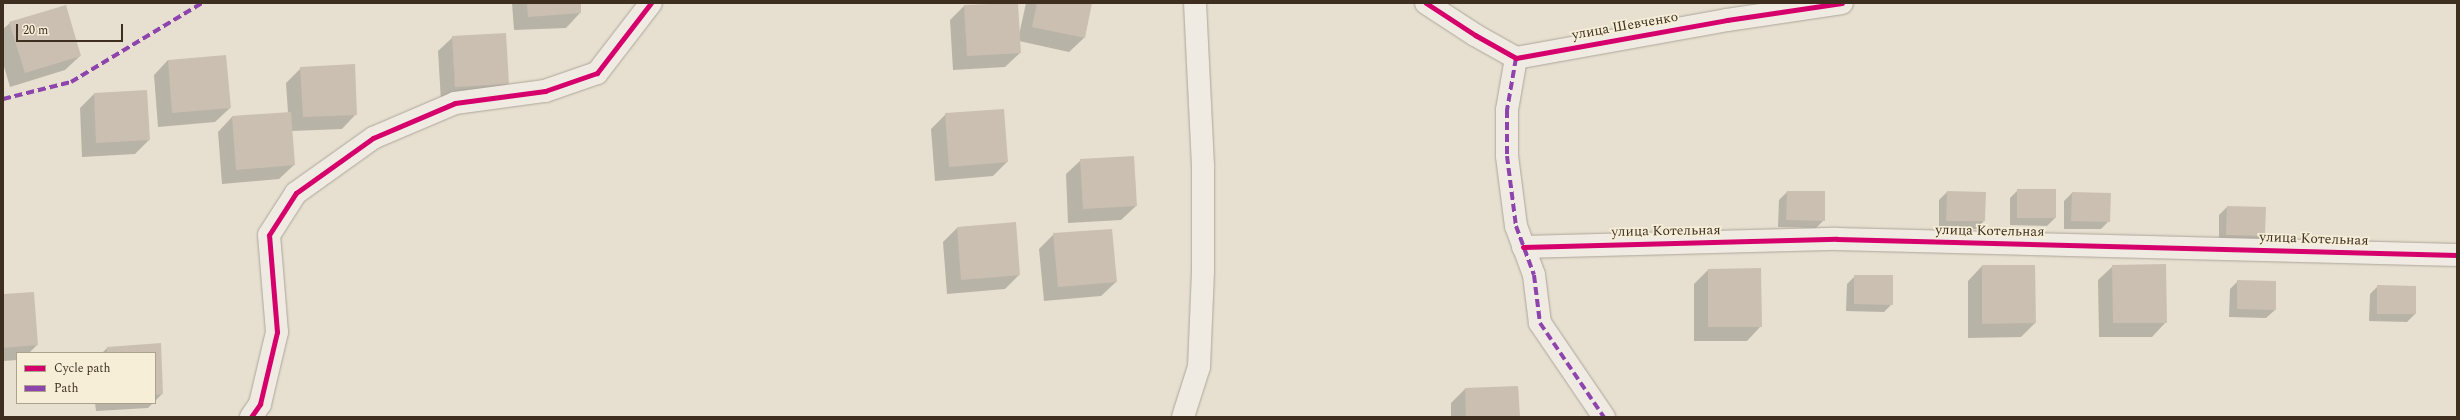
<!DOCTYPE html>
<html>
<head>
<meta charset="utf-8">
<style>
  body { margin:0 }
  #map { position:relative; width:2460px; height:420px; overflow:hidden; background:#e7e0d1; font-family:Spectral,serif }
  div>[style] { position:absolute }
  .shadow>* { inset:0; background:#0003 }
  .building>* { inset:0; background:#cbbfb2 }
  .roads { filter:drop-shadow(0 0 1px #ada599) drop-shadow(0 0 1px #ada599) }
  .minor>* { height:22px; margin:-11px; padding:0 11px; transform-origin:11px; border-radius:11px; background:#efebe3 }
  .quiet>* { height:4px; margin-top:-2px; transform-origin:0; background:repeating-linear-gradient(90deg,#8e44ad 0 8px,transparent 0 12px) }
  .cycleway>* { height:5px; margin:-2.5px; padding:0 2.5px; transform-origin:2.5px; border-radius:2.5px; background:#d6006c }
  span { translate:-50% -50%; white-space:nowrap; text-align:center; line-height:1.15; -webkit-text-stroke:3.5px #f7eed8; paint-order:stroke }
  .street-label { font-size:14px; color:#3d2e20 }
  .frame { position:absolute; inset:0; border:4px solid #3d2e20; pointer-events:none }
  .legend { position:absolute; left:16px; top:352px; width:140px; height:52px; box-sizing:border-box; background:#f7eed8; border:1px solid #ada18e; margin:0; padding:5px 7px; list-style:none; font-size:12px; color:#3d2e20 }
  .legend li { display:flex; align-items:center; gap:8px; height:20px }
  .legend b { width:20px; border:1px solid #ada18e }
  .scale { position:absolute; left:16px; top:24px; width:107px; height:18px; box-sizing:border-box; border:2px solid #3d2e20; border-top:0; padding-left:5px; font-size:12px; line-height:14px; white-space:nowrap; color:#3d2e20; -webkit-text-stroke:3px #f7eed8; paint-order:stroke }
</style>
</head>
<body>
<div id="map">
  <div class="shadow">
    <i style="clip-path:polygon(512px 3px,580px 3px,580px 13px,566px 28px,514px 30px)"></i>
    <i style="clip-path:polygon(1026px 3px,1091px 3px,1084px 38px,1069px 52px,1019px 41px,1020px 53px,1005px 67px,953px 70px,950px 20px,964px 6px,1019px 35px)"></i>
    <i style="clip-path:polygon(10px 23px,80px 56px,65px 70px,10px 87px,3px 63px,3px 29px)"></i>
    <i style="clip-path:polygon(453px 37px,508px 83px,493px 98px,441px 101px,438px 51px)"></i>
    <i style="clip-path:polygon(168px 60px,230px 108px,215px 122px,158px 127px,154px 75px)"></i>
    <i style="clip-path:polygon(301px 68px,356px 114px,342px 129px,291px 131px,294px 165px,279px 179px,222px 184px,218px 132px,232px 117px,288px 113px,286px 83px)"></i>
    <i style="clip-path:polygon(94px 94px,149px 140px,135px 154px,82px 157px,80px 108px)"></i>
    <i style="clip-path:polygon(946px 114px,1007px 162px,993px 176px,935px 181px,931px 129px)"></i>
    <i style="clip-path:polygon(1081px 160px,1136px 206px,1121px 220px,1068px 223px,1066px 174px)"></i>
    <i style="clip-path:polygon(2018px 190px,2055px 218px,2047px 226px,2010px 225px,2010px 198px)"></i>
    <i style="clip-path:polygon(1787px 192px,1824px 220px,1816px 228px,1778px 227px,1779px 200px)"></i>
    <i style="clip-path:polygon(1947px 192px,1985px 193px,1984px 221px,1976px 229px,1939px 229px,1939px 200px)"></i>
    <i style="clip-path:polygon(2072px 193px,2109px 221px,2101px 229px,2064px 229px,2064px 201px)"></i>
    <i style="clip-path:polygon(2227px 207px,2264px 236px,2256px 244px,2219px 243px,2219px 215px)"></i>
    <i style="clip-path:polygon(957px 228px,1019px 275px,1005px 289px,947px 294px,943px 242px)"></i>
    <i style="clip-path:polygon(1054px 234px,1116px 282px,1101px 296px,1044px 301px,1039px 249px)"></i>
    <i style="clip-path:polygon(1982px 266px,2035px 323px,2021px 337px,1968px 338px,1968px 281px)"></i>
    <i style="clip-path:polygon(2113px 266px,2166px 322px,2152px 337px,2099px 337px,2098px 280px)"></i>
    <i style="clip-path:polygon(1708px 270px,1761px 326px,1747px 341px,1694px 341px,1694px 284px)"></i>
    <i style="clip-path:polygon(1855px 276px,1892px 304px,1884px 312px,1846px 311px,1847px 284px)"></i>
    <i style="clip-path:polygon(2238px 281px,2275px 310px,2266px 318px,2229px 317px,2230px 289px)"></i>
    <i style="clip-path:polygon(2378px 286px,2415px 287px,2415px 314px,2407px 322px,2369px 321px,2370px 294px)"></i>
    <i style="clip-path:polygon(3px 295px,37px 345px,29px 353px,17px 353px,17px 360px,3px 361px)"></i>
    <i style="clip-path:polygon(160px 345px,162px 394px,155px 401px,155px 353px,102px 353px,107px 348px)"></i>
    <i style="clip-path:polygon(1518px 387px,1519px 417px,1451px 417px,1451px 403px,1465px 389px)"></i>
    <i style="clip-path:polygon(95px 403px,153px 403px,148px 408px,96px 411px)"></i>
  </div>
  <div class="building">
    <i style="clip-path:polygon(527px 3px,581px 3px,581px 13px,528px 17px)"></i>
    <i style="clip-path:polygon(1018px 3px,1021px 53px,967px 56px,964px 5px)"></i>
    <i style="clip-path:polygon(1037px 3px,1092px 3px,1085px 38px,1032px 27px)"></i>
    <i style="clip-path:polygon(66px 5px,81px 56px,25px 73px,9px 22px)"></i>
    <i style="clip-path:polygon(506px 33px,509px 84px,455px 87px,452px 36px)"></i>
    <i style="clip-path:polygon(226px 55px,231px 108px,172px 113px,168px 60px)"></i>
    <i style="clip-path:polygon(355px 64px,357px 115px,303px 117px,300px 67px)"></i>
    <i style="clip-path:polygon(147px 90px,150px 140px,96px 143px,94px 93px)"></i>
    <i style="clip-path:polygon(1004px 109px,1008px 162px,949px 167px,945px 113px)"></i>
    <i style="clip-path:polygon(291px 112px,295px 165px,236px 170px,232px 116px)"></i>
    <i style="clip-path:polygon(1134px 156px,1137px 206px,1083px 209px,1080px 159px)"></i>
    <i style="clip-path:polygon(2017px 189px,2056px 189px,2056px 218px,2017px 218px)"></i>
    <i style="clip-path:polygon(1787px 191px,1825px 191px,1825px 221px,1786px 220px)"></i>
    <i style="clip-path:polygon(1947px 191px,1986px 192px,1985px 221px,1946px 221px)"></i>
    <i style="clip-path:polygon(2072px 192px,2111px 193px,2110px 222px,2071px 221px)"></i>
    <i style="clip-path:polygon(2227px 206px,2266px 207px,2265px 236px,2226px 235px)"></i>
    <i style="clip-path:polygon(1016px 222px,1020px 275px,961px 280px,957px 227px)"></i>
    <i style="clip-path:polygon(1112px 229px,1117px 282px,1058px 287px,1053px 233px)"></i>
    <i style="clip-path:polygon(2166px 264px,2167px 323px,2113px 323px,2112px 265px)"></i>
    <i style="clip-path:polygon(1982px 265px,2035px 265px,2036px 323px,1982px 324px)"></i>
    <i style="clip-path:polygon(1761px 268px,1762px 327px,1708px 327px,1708px 269px)"></i>
    <i style="clip-path:polygon(1854px 275px,1893px 275px,1893px 305px,1854px 304px)"></i>
    <i style="clip-path:polygon(2237px 280px,2276px 281px,2276px 310px,2237px 309px)"></i>
    <i style="clip-path:polygon(2377px 285px,2416px 286px,2416px 314px,2377px 314px)"></i>
    <i style="clip-path:polygon(34px 292px,38px 345px,3px 348px,3px 294px)"></i>
    <i style="clip-path:polygon(161px 343px,163px 394px,155px 395px,155px 353px,107px 353px,107px 347px)"></i>
    <i style="clip-path:polygon(1518px 386px,1520px 417px,1466px 417px,1465px 388px)"></i>
  </div>
  <div class="roads">
    <div class="minor">
      <i style="left:1426px;top:3px;width:59px;rotate:33.1deg"></i>
      <i style="left:1475px;top:35px;width:47px;rotate:29.3deg"></i>
      <i style="left:1516px;top:58px;width:214px;rotate:-10.2deg"></i>
      <i style="left:1727px;top:20px;width:116px;rotate:-8.4deg"></i>
      <i style="left:1516px;top:58px;width:53px;rotate:99.8deg"></i>
      <i style="left:1507px;top:110px;width:46px;rotate:90deg"></i>
      <i style="left:1507px;top:156px;width:71px;rotate:82.7deg"></i>
      <i style="left:1516px;top:226px;width:52px;rotate:69.8deg"></i>
      <i style="left:1534px;top:275px;width:48px;rotate:82.9deg"></i>
      <i style="left:1540px;top:323px;width:114px;rotate:55.8deg"></i>
      <i style="left:1523px;top:247px;width:314px;rotate:-1.5deg"></i>
      <i style="left:1837px;top:239px;width:620px;rotate:1.48deg"></i>
      <i style="left:251px;top:417px;width:16px;rotate:-55deg"></i>
      <i style="left:260px;top:404px;width:74px;rotate:-76.7deg"></i>
      <i style="left:277px;top:332px;width:97px;rotate:-94.7deg"></i>
      <i style="left:269px;top:235px;width:50px;rotate:-57.3deg"></i>
      <i style="left:296px;top:193px;width:95px;rotate:-35.5deg"></i>
      <i style="left:373px;top:138px;width:89px;rotate:-23.1deg"></i>
      <i style="left:455px;top:103px;width:91px;rotate:-7.6deg"></i>
      <i style="left:545px;top:91px;width:55px;rotate:-19.1deg"></i>
      <i style="left:597px;top:73px;width:88px;rotate:-52.4deg"></i>
      <i style="left:1183px;top:417px;width:52px;rotate:-72.3deg"></i>
      <i style="left:1199px;top:367px;width:97px;rotate:-87.6deg"></i>
      <i style="left:1203px;top:270px;width:104px;rotate:-90deg"></i>
      <i style="left:1203px;top:166px;width:163px;rotate:-92.8deg"></i>
    </div>
  </div>
  <div class="quiet">
    <i style="left:1516px;top:58px;width:53px;rotate:99.8deg"></i>
    <i style="left:1507px;top:110px;width:46px;rotate:90deg"></i>
    <i style="left:1507px;top:156px;width:71px;rotate:82.7deg"></i>
    <i style="left:1516px;top:226px;width:52px;rotate:69.8deg"></i>
    <i style="left:1534px;top:275px;width:48px;rotate:82.9deg"></i>
    <i style="left:1540px;top:323px;width:114px;rotate:55.8deg"></i>
    <i style="left:3px;top:99px;width:70px;rotate:-14deg"></i>
    <i style="left:71px;top:82px;width:153px;rotate:-31.1deg"></i>
  </div>
  <div class="cycleway">
    <i style="left:1426px;top:3px;width:59px;rotate:33.1deg"></i>
    <i style="left:1475px;top:35px;width:47px;rotate:29.3deg"></i>
    <i style="left:1516px;top:58px;width:214px;rotate:-10.2deg"></i>
    <i style="left:1727px;top:20px;width:116px;rotate:-8.4deg"></i>
    <i style="left:1523px;top:247px;width:314px;rotate:-1.5deg"></i>
    <i style="left:1837px;top:239px;width:620px;rotate:1.48deg"></i>
    <i style="left:251px;top:417px;width:16px;rotate:-55deg"></i>
    <i style="left:260px;top:404px;width:74px;rotate:-76.7deg"></i>
    <i style="left:277px;top:332px;width:97px;rotate:-94.7deg"></i>
    <i style="left:269px;top:235px;width:50px;rotate:-57.3deg"></i>
    <i style="left:296px;top:193px;width:95px;rotate:-35.5deg"></i>
    <i style="left:373px;top:138px;width:89px;rotate:-23.1deg"></i>
    <i style="left:455px;top:103px;width:91px;rotate:-7.6deg"></i>
    <i style="left:545px;top:91px;width:55px;rotate:-19.1deg"></i>
    <i style="left:597px;top:73px;width:88px;rotate:-52.4deg"></i>
  </div>
  <div class="street-label">
    <span style="left:1625px;top:26px;rotate:-10deg">улица Шевченко</span>
    <span style="left:1666px;top:231px;rotate:-1deg">улица Котельная</span>
    <span style="left:1990px;top:231px;rotate:1deg">улица Котельная</span>
    <span style="left:2314px;top:239px;rotate:2deg">улица Котельная</span>
  </div>
  <div class="frame"></div>
  <ul class="legend">
  <li><b style="height:5px;background:#d6006c"></b>Cycle path</li>
  <li><b style="height:5px;background:#8e44ad"></b>Path</li>
  </ul>
  <div class="scale">20 m</div>
</div>
</body>
</html>
